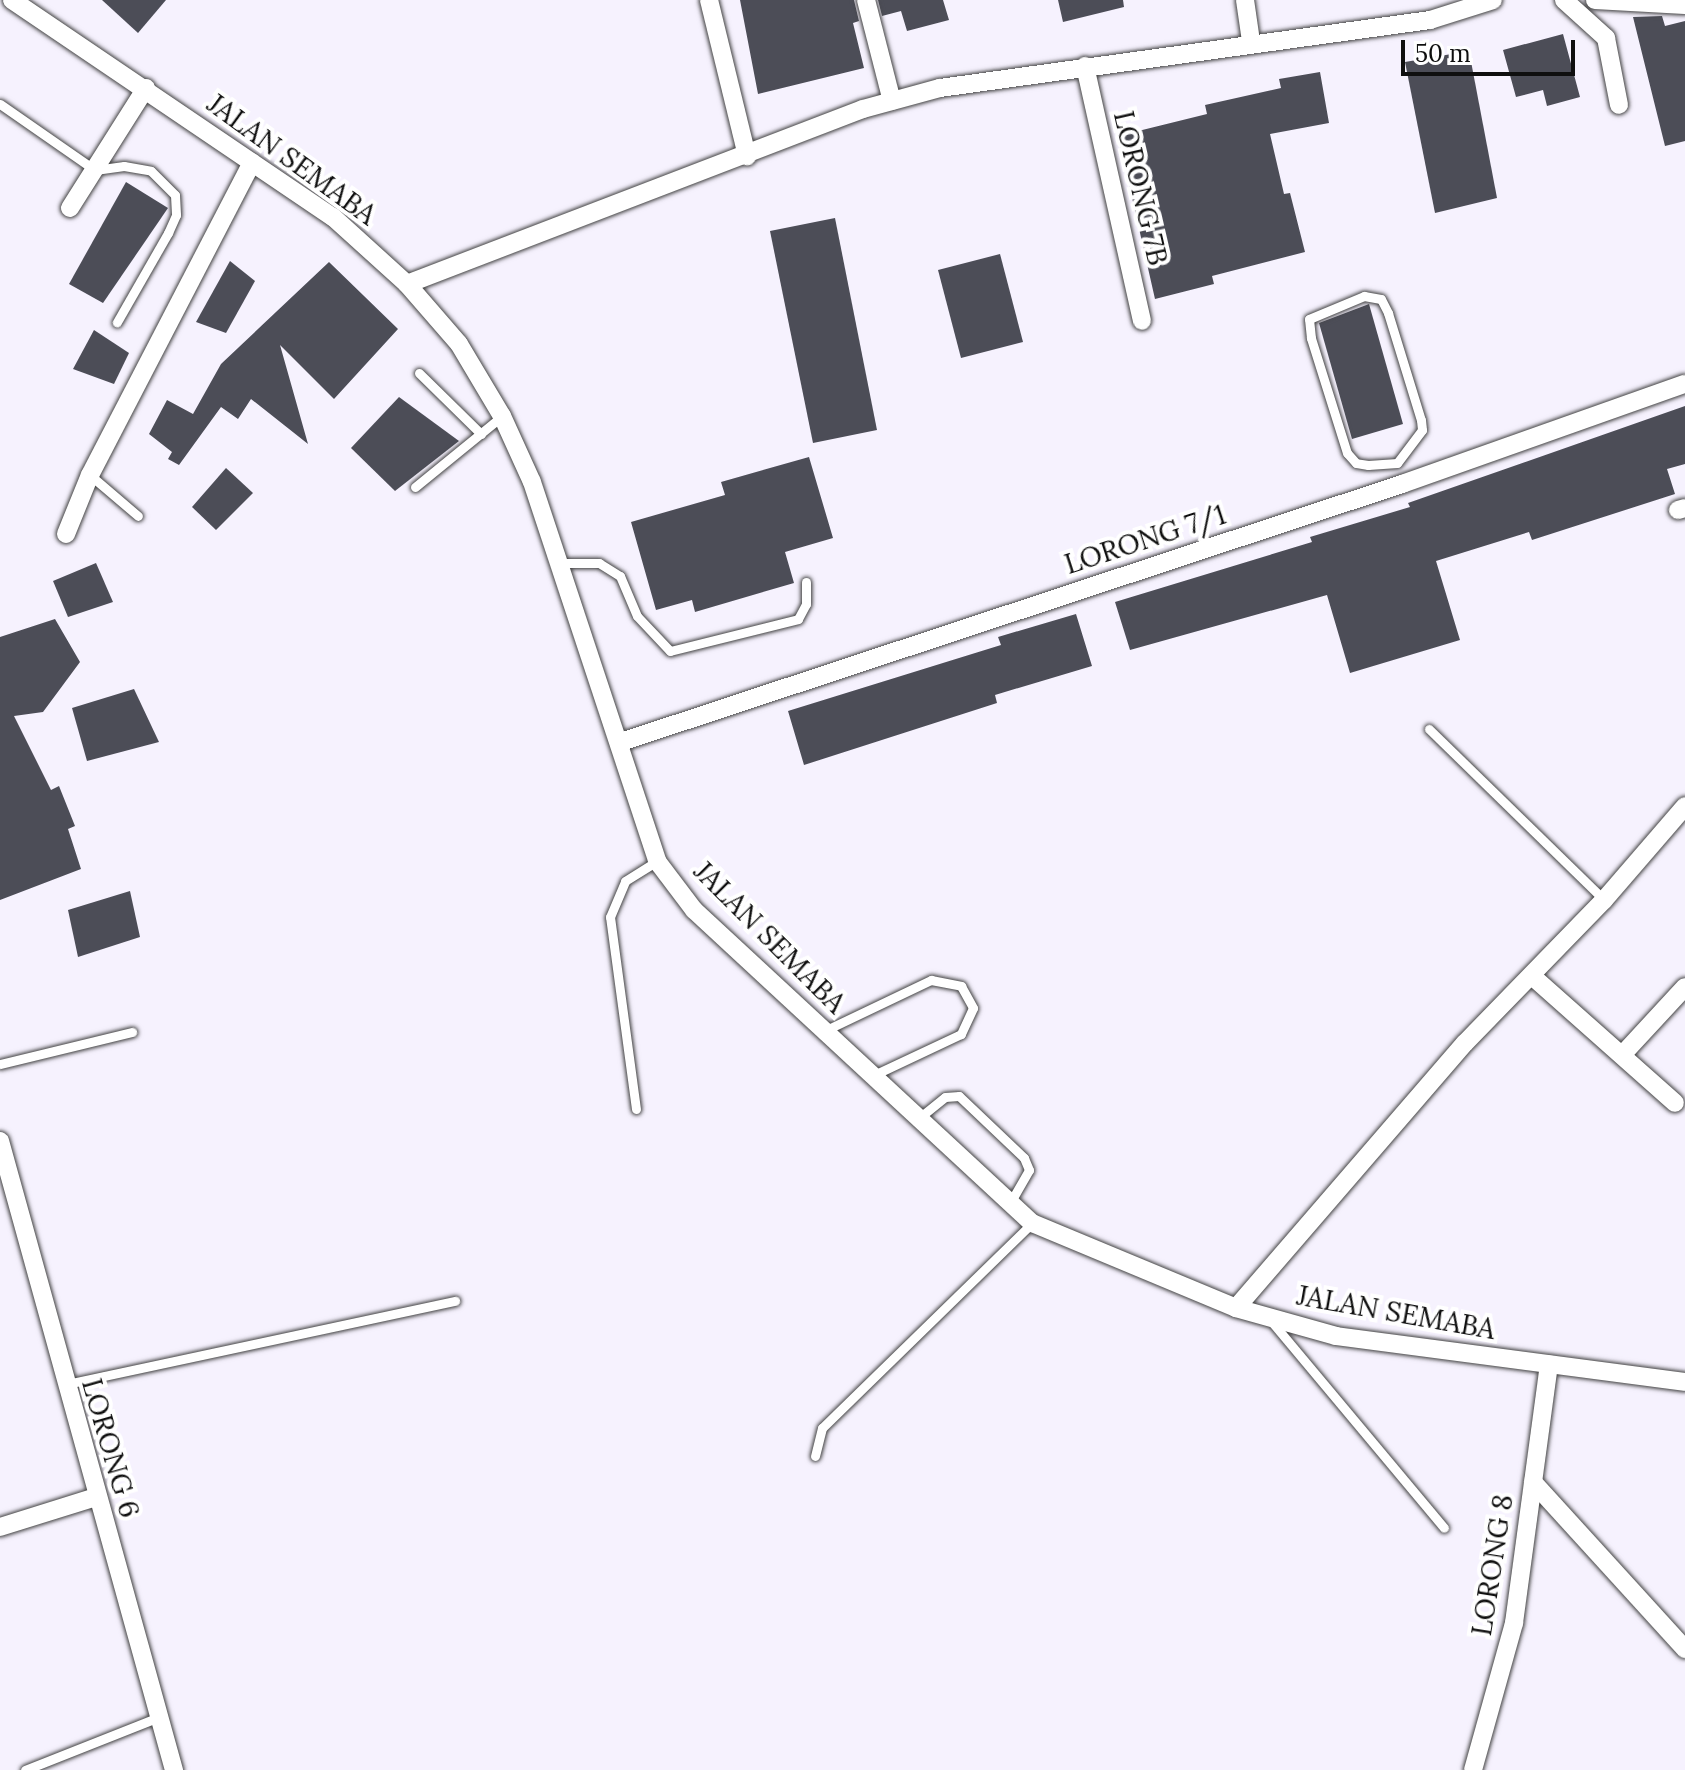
<!DOCTYPE html>
<html>
<head>
<meta charset="utf-8">
<style>
  body { margin:0 }
  #map { position:relative; width:1685px; height:1770px; overflow:hidden; background:#f6f2fe; font-family:Lora,serif }
  div>[style] { position:absolute }
  .building>* { inset:0; background:#4c4d57 }
  .roads { filter:drop-shadow(0 0 2px #424242) drop-shadow(0 0 2px #424242) }
  .service>* { height:9px; margin:-4.5px; padding:0 4.5px; transform-origin:4.5px; border-radius:4.5px; background:#fff }
  .minor>* { height:18px; margin:-9px; padding:0 9px; transform-origin:9px; border-radius:9px; background:#fff }
  span { translate:-50% -50%; white-space:nowrap; text-align:center; line-height:1.15; -webkit-text-stroke:8px #fff; paint-order:stroke }
  .street-label { font-size:28px; color:#0f0f0f }
  .scale { position:absolute; left:1401px; top:40px; width:174px; height:36px; box-sizing:border-box; border:4px solid #0f0f0f; border-top:0; padding-left:10px; font-size:24px; line-height:28px; white-space:nowrap; color:#0f0f0f; -webkit-text-stroke:6px #fff; paint-order:stroke }
</style>
</head>
<body>
<div id="map">
  <div class="building">
    <i style="clip-path:polygon(102px 0,166px 0,138px 33px)"></i>
    <i style="clip-path:polygon(740px 0,854px 0,859px 21px,853px 23px,864px 68px,758px 94px)"></i>
    <i style="clip-path:polygon(878px 0,943px 0,949px 20px,907px 31px,901px 11px,882px 16px)"></i>
    <i style="clip-path:polygon(1058px 0,1123px 0,1124px 7px,1063px 22px)"></i>
    <i style="clip-path:polygon(1662px 16px,1665px 26px,1685px 21px,1685px 141px,1665px 146px,1633px 17px)"></i>
    <i style="clip-path:polygon(1563px 34px,1580px 97px,1547px 106px,1543px 90px,1516px 97px,1503px 50px)"></i>
    <i style="clip-path:polygon(1469px 51px,1497px 198px,1435px 213px,1405px 62px)"></i>
    <i style="clip-path:polygon(1320px 72px,1329px 123px,1270px 134px,1284px 194px,1290px 193px,1305px 252px,1212px 276px,1214px 284px,1155px 299px,1118px 136px,1207px 114px,1205px 105px,1281px 88px,1279px 79px)"></i>
    <i style="clip-path:polygon(126px 182px,168px 208px,103px 303px,69px 284px)"></i>
    <i style="clip-path:polygon(835px 218px,877px 430px,813px 443px,770px 231px)"></i>
    <i style="clip-path:polygon(1000px 254px,1023px 342px,961px 358px,938px 270px)"></i>
    <i style="clip-path:polygon(230px 261px,255px 281px,226px 333px,196px 322px)"></i>
    <i style="clip-path:polygon(329px 262px,398px 329px,334px 399px,280px 345px,308px 444px,251px 399px,238px 419px,221px 407px,179px 465px,168px 459px,172px 452px,149px 434px,167px 400px,193px 414px,221px 364px)"></i>
    <i style="clip-path:polygon(1369px 304px,1403px 424px,1352px 439px,1319px 323px)"></i>
    <i style="clip-path:polygon(94px 330px,129px 353px,114px 384px,73px 369px)"></i>
    <i style="clip-path:polygon(399px 397px,459px 441px,395px 491px,351px 448px)"></i>
    <i style="clip-path:polygon(1685px 406px,1685px 464px,1667px 469px,1675px 494px,1532px 540px,1529px 532px,1436px 561px,1460px 640px,1350px 673px,1327px 595px,1130px 650px,1115px 602px,1312px 542px,1310px 537px,1410px 507px,1408px 503px)"></i>
    <i style="clip-path:polygon(809px 457px,833px 538px,785px 552px,794px 583px,695px 612px,692px 600px,656px 610px,631px 522px,725px 495px,721px 482px)"></i>
    <i style="clip-path:polygon(226px 468px,253px 493px,216px 530px,192px 507px)"></i>
    <i style="clip-path:polygon(96px 563px,113px 602px,68px 617px,53px 581px)"></i>
    <i style="clip-path:polygon(1076px 614px,1092px 666px,995px 695px,997px 703px,804px 765px,788px 711px,1001px 645px,998px 637px)"></i>
    <i style="clip-path:polygon(55px 619px,80px 662px,43px 712px,14px 716px,51px 790px,59px 786px,75px 826px,68px 829px,81px 869px,0 900px,0 637px)"></i>
    <i style="clip-path:polygon(134px 689px,159px 742px,87px 761px,72px 708px)"></i>
    <i style="clip-path:polygon(130px 891px,140px 937px,78px 957px,68px 910px)"></i>
  </div>
  <div class="roads">
    <div class="service">
      <i style="left:0;top:104px;width:116px;rotate:34.8deg"></i>
      <i style="left:95px;top:170px;width:29px;rotate:-8deg"></i>
      <i style="left:124px;top:166px;width:27px;rotate:10deg"></i>
      <i style="left:151px;top:171px;width:34px;rotate:45deg"></i>
      <i style="left:175px;top:195px;width:20px;rotate:87deg"></i>
      <i style="left:176px;top:215px;width:20px;rotate:114deg"></i>
      <i style="left:168px;top:233px;width:103px;rotate:119.8deg"></i>
      <i style="left:1364px;top:296px;width:17px;rotate:10deg"></i>
      <i style="left:1381px;top:299px;width:16px;rotate:63deg"></i>
      <i style="left:1388px;top:313px;width:112px;rotate:72.9deg"></i>
      <i style="left:1421px;top:420px;width:10px;rotate:84deg"></i>
      <i style="left:1422px;top:430px;width:41px;rotate:127.1deg"></i>
      <i style="left:1397px;top:463px;width:29px;rotate:176deg"></i>
      <i style="left:1368px;top:465px;width:12px;rotate:-171deg"></i>
      <i style="left:1356px;top:463px;width:13px;rotate:-132deg"></i>
      <i style="left:1347px;top:453px;width:121px;rotate:-107.4deg"></i>
      <i style="left:1311px;top:338px;width:19px;rotate:-96deg"></i>
      <i style="left:1309px;top:319px;width:60px;rotate:-22.7deg"></i>
      <i style="left:419px;top:373px;width:87px;rotate:44.5deg"></i>
      <i style="left:90px;top:475px;width:63px;rotate:40.5deg"></i>
      <i style="left:415px;top:487px;width:112px;rotate:-39.2deg"></i>
      <i style="left:558px;top:563px;width:41px"></i>
      <i style="left:599px;top:563px;width:25px;rotate:32deg"></i>
      <i style="left:620px;top:576px;width:43px;rotate:67deg"></i>
      <i style="left:637px;top:616px;width:48px;rotate:46.7deg"></i>
      <i style="left:670px;top:651px;width:132px;rotate:-14deg"></i>
      <i style="left:798px;top:619px;width:17px;rotate:-62deg"></i>
      <i style="left:806px;top:604px;width:22px;rotate:-90deg"></i>
      <i style="left:1429px;top:729px;width:245px;rotate:44.3deg"></i>
      <i style="left:824px;top:1031px;width:119px;rotate:-25.5deg"></i>
      <i style="left:931px;top:980px;width:31px;rotate:11deg"></i>
      <i style="left:961px;top:986px;width:25px;rotate:61deg"></i>
      <i style="left:973px;top:1008px;width:29px;rotate:115deg"></i>
      <i style="left:961px;top:1034px;width:96px;rotate:154.8deg"></i>
      <i style="left:0;top:1064px;width:136px;rotate:-13.6deg"></i>
      <i style="left:636px;top:1109px;width:194px;rotate:-97.7deg"></i>
      <i style="left:610px;top:917px;width:39px;rotate:-67deg"></i>
      <i style="left:625px;top:881px;width:38px;rotate:-32deg"></i>
      <i style="left:919px;top:1118px;width:33px;rotate:-39deg"></i>
      <i style="left:945px;top:1097px;width:14px;rotate:-4deg"></i>
      <i style="left:959px;top:1096px;width:90px;rotate:43.6deg"></i>
      <i style="left:1024px;top:1158px;width:13px;rotate:67deg"></i>
      <i style="left:1029px;top:1170px;width:38px;rotate:120deg"></i>
      <i style="left:1272px;top:1322px;width:268px;rotate:50.1deg"></i>
      <i style="left:67px;top:1384px;width:397px;rotate:-12.1deg"></i>
      <i style="left:815px;top:1456px;width:29px;rotate:-76deg"></i>
      <i style="left:822px;top:1428px;width:293px;rotate:-44.3deg"></i>
      <i style="left:25px;top:1770px;width:144px;rotate:-21.6deg"></i>
    </div>
    <div class="minor">
      <i style="left:12px;top:0;width:387px;rotate:34.1deg"></i>
      <i style="left:333px;top:217px;width:100px;rotate:42.2deg"></i>
      <i style="left:407px;top:284px;width:79px;rotate:49.1deg"></i>
      <i style="left:459px;top:344px;width:84px;rotate:59.2deg"></i>
      <i style="left:502px;top:416px;width:72px;rotate:65.6deg"></i>
      <i style="left:532px;top:482px;width:399px;rotate:71.7deg"></i>
      <i style="left:657px;top:861px;width:61px;rotate:52.9deg"></i>
      <i style="left:694px;top:910px;width:461px;rotate:42.8deg"></i>
      <i style="left:1032px;top:1223px;width:221px;rotate:22.6deg"></i>
      <i style="left:1236px;top:1308px;width:104px;rotate:15.6deg"></i>
      <i style="left:1336px;top:1336px;width:352px;rotate:7.5deg"></i>
      <i style="left:709px;top:0;width:161px;rotate:76.3deg"></i>
      <i style="left:866px;top:0;width:104px;rotate:75.6deg"></i>
      <i style="left:1245px;top:0;width:41px;rotate:81.7deg"></i>
      <i style="left:1564px;top:0;width:57px;rotate:42.1deg"></i>
      <i style="left:1606px;top:38px;width:68px;rotate:79deg"></i>
      <i style="left:1595px;top:0;width:90px;rotate:3.2deg"></i>
      <i style="left:1085px;top:66px;width:261px;rotate:77.4deg"></i>
      <i style="left:70px;top:208px;width:142px;rotate:-57.7deg"></i>
      <i style="left:407px;top:284px;width:488px;rotate:-21deg"></i>
      <i style="left:863px;top:109px;width:80px;rotate:-15.3deg"></i>
      <i style="left:940px;top:88px;width:495px;rotate:-7.9deg"></i>
      <i style="left:1430px;top:20px;width:66px;rotate:-17.6deg"></i>
      <i style="left:1678px;top:510px;width:7px;rotate:-16deg"></i>
      <i style="left:66px;top:534px;width:64px;rotate:-67.9deg"></i>
      <i style="left:90px;top:475px;width:352px;rotate:-62.6deg"></i>
      <i style="left:621px;top:742px;width:823px;rotate:-18.28deg"></i>
      <i style="left:1402px;top:484px;width:300px;rotate:-19.5deg"></i>
      <i style="left:1532px;top:976px;width:191px;rotate:41.6deg"></i>
      <i style="left:1623px;top:1054px;width:91px;rotate:-47.2deg"></i>
      <i style="left:0;top:1141px;width:653px;rotate:74.54deg"></i>
      <i style="left:1236px;top:1308px;width:350px;rotate:-49.2deg"></i>
      <i style="left:1465px;top:1043px;width:199px;rotate:-45.8deg"></i>
      <i style="left:1604px;top:900px;width:124px;rotate:-49.2deg"></i>
      <i style="left:1533px;top:1482px;width:226px;rotate:47.7deg"></i>
      <i style="left:0;top:1527px;width:101px;rotate:-17.4deg"></i>
      <i style="left:1473px;top:1770px;width:153px;rotate:-74.4deg"></i>
      <i style="left:1514px;top:1623px;width:261px;rotate:-82.3deg"></i>
    </div>
  </div>
  <div class="street-label">
    <span style="left:292px;top:159px;rotate:36deg">JALAN SEMABA</span>
    <span style="left:1141px;top:188px;rotate:77deg">LORONG 7B</span>
    <span style="left:1145px;top:539px;rotate:-18deg">LORONG 7/1</span>
    <span style="left:770px;top:937px;rotate:45deg">JALAN SEMABA</span>
    <span style="left:1396px;top:1312px;rotate:10deg">JALAN SEMABA</span>
    <span style="left:111px;top:1448px;rotate:74deg">LORONG 6</span>
    <span style="left:1492px;top:1565px;rotate:-81deg">LORONG 8</span>
  </div>
  <div class="scale">50 m</div>
</div>
</body>
</html>
